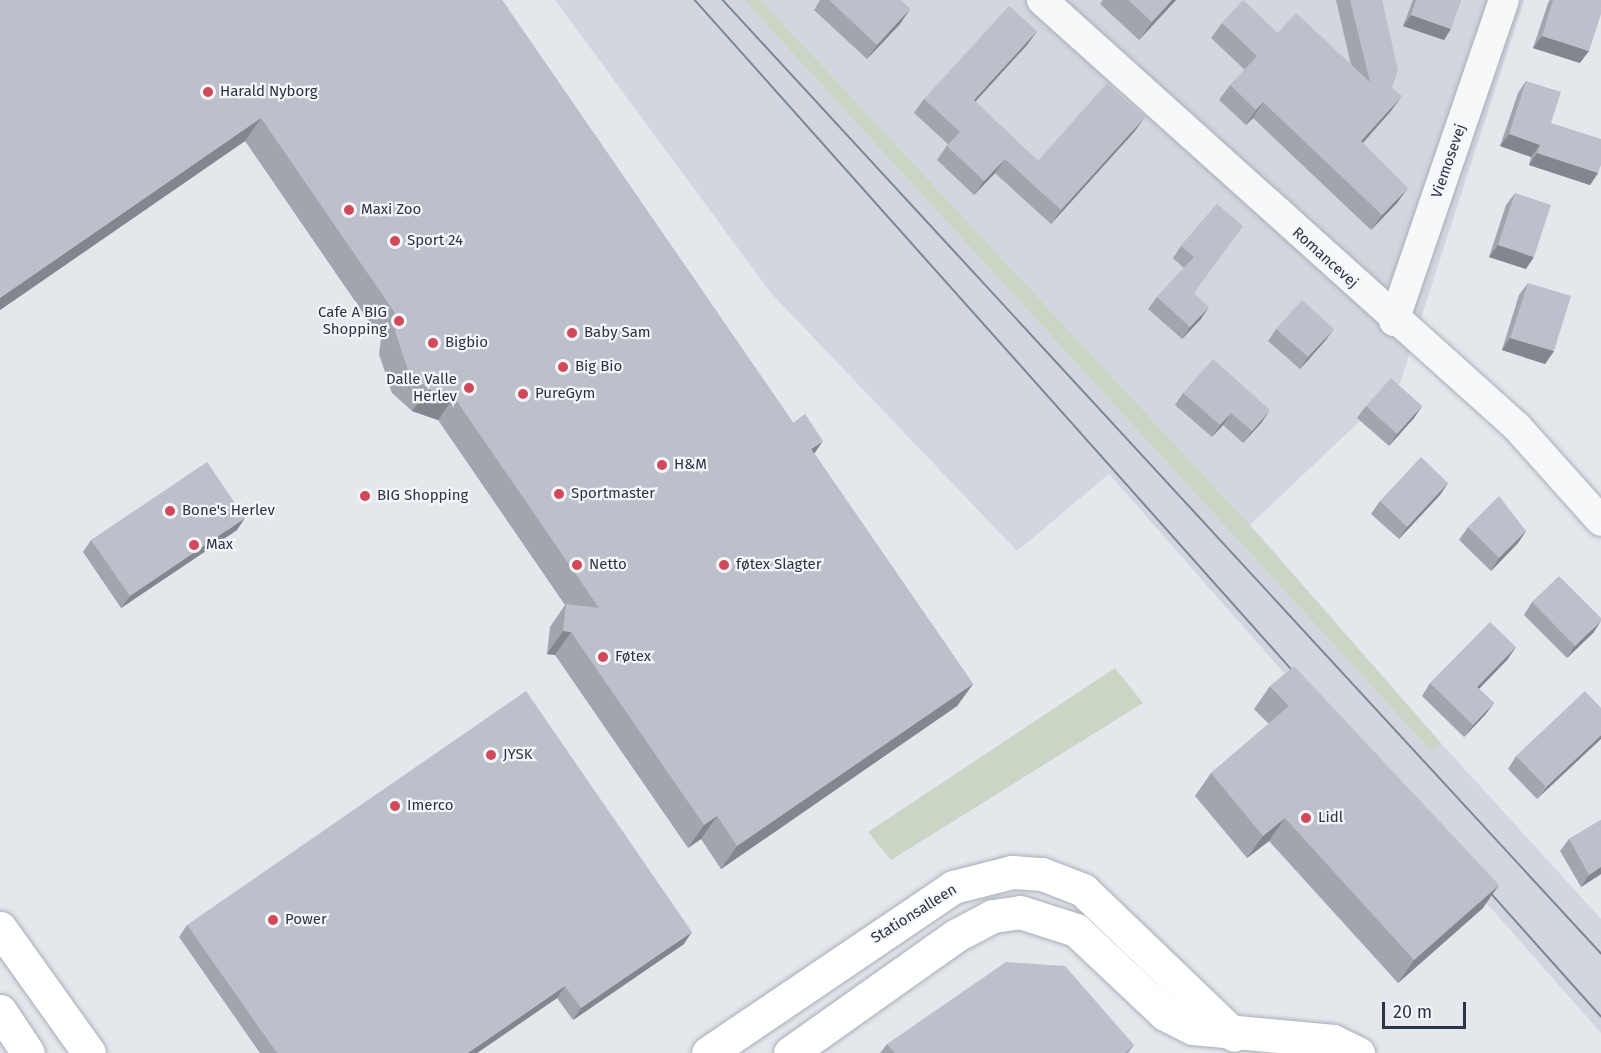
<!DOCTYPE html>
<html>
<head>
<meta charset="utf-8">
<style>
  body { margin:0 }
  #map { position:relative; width:1601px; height:1053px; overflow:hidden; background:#e4e7ec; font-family:"Fira Sans",sans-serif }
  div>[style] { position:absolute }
  .built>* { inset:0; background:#d2d6de }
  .green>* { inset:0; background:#c9d6c5 }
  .roads { filter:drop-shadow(0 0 2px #a9aeb7) drop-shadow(0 0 2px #a9aeb7) }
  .street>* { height:30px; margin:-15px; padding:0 15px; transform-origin:15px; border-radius:15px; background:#f7f8fa }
  .secondary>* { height:33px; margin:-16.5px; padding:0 16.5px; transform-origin:16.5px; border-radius:16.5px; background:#fff }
  .tram>* { height:1.5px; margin:-0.75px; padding:0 0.75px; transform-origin:0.75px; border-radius:0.75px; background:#7d8696 }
  .wall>* { inset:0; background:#a1a5ae }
  .shaded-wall>* { inset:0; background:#83868d }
  .building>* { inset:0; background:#bbc0ca }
  .dots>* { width:16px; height:16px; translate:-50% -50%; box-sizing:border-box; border:3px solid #f4f6f9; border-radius:50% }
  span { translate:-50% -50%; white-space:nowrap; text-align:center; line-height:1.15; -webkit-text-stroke:4.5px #f4f6f9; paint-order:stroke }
  .poi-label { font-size:15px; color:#2b3445 }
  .left { translate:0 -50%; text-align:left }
  .right { translate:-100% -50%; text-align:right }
  .street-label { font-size:15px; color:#2b3445 }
  .scale { position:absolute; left:1382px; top:1002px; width:84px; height:27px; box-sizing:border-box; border:3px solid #2b3445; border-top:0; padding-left:8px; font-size:18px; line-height:21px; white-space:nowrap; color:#2b3445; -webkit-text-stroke:4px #f4f6f9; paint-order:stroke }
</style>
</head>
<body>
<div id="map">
  <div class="built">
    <i style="clip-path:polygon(555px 0,744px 0,1432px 752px,1441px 743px,1601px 919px,1601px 1033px,1109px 474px,1017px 551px,771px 293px)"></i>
    <i style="clip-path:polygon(761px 0,1524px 0,1400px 383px,1250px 525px)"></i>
  </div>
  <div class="green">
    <i style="clip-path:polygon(744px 0,761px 0,1250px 525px,1441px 743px,1432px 752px)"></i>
    <i style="clip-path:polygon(1115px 668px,1143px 703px,891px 860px,868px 832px)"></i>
  </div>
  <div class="roads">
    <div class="street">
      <i style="left:1042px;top:0;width:639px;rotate:41.95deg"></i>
      <i style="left:1517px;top:427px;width:126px;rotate:48.2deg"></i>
      <i style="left:1394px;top:321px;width:339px;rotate:-71.1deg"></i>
    </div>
    <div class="secondary">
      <i style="left:0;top:928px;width:153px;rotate:54.5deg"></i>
      <i style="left:0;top:1011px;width:50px;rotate:56.3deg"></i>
      <i style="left:708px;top:1053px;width:296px;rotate:-34.1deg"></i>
      <i style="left:953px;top:887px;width:61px;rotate:-14.3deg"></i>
      <i style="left:1012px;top:872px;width:30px;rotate:4deg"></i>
      <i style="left:1042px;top:874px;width:44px;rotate:21.3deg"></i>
      <i style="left:1083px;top:890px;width:209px;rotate:43.8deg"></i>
      <i style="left:790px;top:1053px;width:202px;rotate:-35.3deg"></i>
      <i style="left:955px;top:936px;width:43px;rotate:-27.8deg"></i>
      <i style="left:993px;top:916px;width:27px;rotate:-8deg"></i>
      <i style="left:1020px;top:912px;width:59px;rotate:17.8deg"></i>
      <i style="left:1076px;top:930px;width:122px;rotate:43.3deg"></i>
      <i style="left:1165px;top:1014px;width:31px;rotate:27deg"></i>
      <i style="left:1193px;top:1028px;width:141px;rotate:5.3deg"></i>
      <i style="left:1333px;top:1041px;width:28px;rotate:26deg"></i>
    </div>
  </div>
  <div class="tram">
    <i style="left:695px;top:0;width:912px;rotate:48.29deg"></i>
    <i style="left:723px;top:0;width:1296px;rotate:47.35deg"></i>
    <i style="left:1481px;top:882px;width:180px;rotate:48.2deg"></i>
  </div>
  <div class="wall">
    <i style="clip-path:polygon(0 0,502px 0,973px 684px,957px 706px,721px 869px,701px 839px,688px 848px,555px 655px,547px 654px,550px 627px,565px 605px,438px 420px,412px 411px,392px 393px,379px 354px,381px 339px,245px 141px,0 310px)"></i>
    <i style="clip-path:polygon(820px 0,900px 0,910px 9px,900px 24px,867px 59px,814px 10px)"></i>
    <i style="clip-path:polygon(1103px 0,1176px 0,1139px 40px,1100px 4px)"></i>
    <i style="clip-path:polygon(1336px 0,1382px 0,1392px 88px,1391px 111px,1363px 143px,1397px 203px,1371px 230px,1253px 118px,1246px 125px,1219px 100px,1230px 85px,1245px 70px,1211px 38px,1222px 23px,1278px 33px,1351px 65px)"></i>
    <i style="clip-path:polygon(1413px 0,1461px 0,1444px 40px,1403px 26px)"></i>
    <i style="clip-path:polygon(1550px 0,1601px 0,1580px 63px,1533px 48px,1548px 3px)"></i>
    <i style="clip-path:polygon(1037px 31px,1027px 45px,975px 102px,1038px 161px,1135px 131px,1051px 224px,995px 173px,974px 195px,937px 160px,948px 144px,914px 113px,924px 99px)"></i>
    <i style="clip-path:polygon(1526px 81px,1551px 123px,1598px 173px,1590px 185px,1529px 165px,1531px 157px,1500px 146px,1518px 93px)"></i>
    <i style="clip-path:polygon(1515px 193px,1526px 269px,1489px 257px,1506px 205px)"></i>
    <i style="clip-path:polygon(1217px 204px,1194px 293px,1201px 319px,1182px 339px,1148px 309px,1157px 297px,1184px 268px,1173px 258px,1181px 246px)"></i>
    <i style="clip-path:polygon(1528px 283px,1554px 351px,1545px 364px,1502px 350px,1519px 295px)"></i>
    <i style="clip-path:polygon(1276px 329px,1325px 341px,1300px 369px,1268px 341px)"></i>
    <i style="clip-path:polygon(1183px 393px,1262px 422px,1243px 443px,1223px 425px,1212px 437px,1175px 405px)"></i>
    <i style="clip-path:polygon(1366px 406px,1422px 406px,1414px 418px,1389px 446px,1357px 418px)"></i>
    <i style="clip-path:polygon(1448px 483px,1440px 495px,1399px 539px,1371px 514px,1380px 501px)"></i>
    <i style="clip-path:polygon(1468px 527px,1526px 531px,1518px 543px,1491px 571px,1459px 540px)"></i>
    <i style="clip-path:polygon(237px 530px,121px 608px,83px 552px,91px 540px)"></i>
    <i style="clip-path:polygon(1532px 602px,1594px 632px,1567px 658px,1524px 615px)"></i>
    <i style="clip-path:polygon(1516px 647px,1507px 660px,1479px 689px,1494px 703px,1485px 715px,1464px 737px,1422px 696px,1430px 683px)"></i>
    <i style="clip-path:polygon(1270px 686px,1483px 908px,1398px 983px,1269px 841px,1247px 858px,1195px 796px,1211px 773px,1269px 724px,1254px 709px)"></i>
    <i style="clip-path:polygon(1601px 708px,1537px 799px,1508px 769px,1516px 756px)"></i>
    <i style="clip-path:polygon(1601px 820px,1601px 874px,1581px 887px,1560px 851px,1569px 839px)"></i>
    <i style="clip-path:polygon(187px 925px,684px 944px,573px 1020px,557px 998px,477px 1053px,260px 1053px,179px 937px)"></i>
    <i style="clip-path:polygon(887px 1044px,1134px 1045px,1128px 1053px,880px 1053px)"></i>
  </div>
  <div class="shaded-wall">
    <i style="clip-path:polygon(1172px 0,1176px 0,1139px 40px,1152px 22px)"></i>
    <i style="clip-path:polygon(910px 9px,900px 24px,867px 59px,877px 45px)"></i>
    <i style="clip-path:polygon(1411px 15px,1451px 29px,1444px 40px,1403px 26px)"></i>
    <i style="clip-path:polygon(1037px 31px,1027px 45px,964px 114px,974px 100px)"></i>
    <i style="clip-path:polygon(1542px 36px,1589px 51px,1580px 63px,1533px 48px)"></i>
    <i style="clip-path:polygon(1402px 96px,1391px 111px,1350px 157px,1361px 141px)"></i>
    <i style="clip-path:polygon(1263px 102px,1253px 118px,1246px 125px,1256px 110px)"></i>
    <i style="clip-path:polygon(1145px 117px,1135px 131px,1051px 224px,1061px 210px)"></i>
    <i style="clip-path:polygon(261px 118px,245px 141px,0 310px,0 298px)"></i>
    <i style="clip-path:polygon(1509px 134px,1540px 145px,1531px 157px,1500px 146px)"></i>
    <i style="clip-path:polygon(1537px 153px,1598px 173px,1590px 185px,1529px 165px)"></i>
    <i style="clip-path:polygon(1005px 159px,995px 173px,974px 195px,984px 181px)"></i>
    <i style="clip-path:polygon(1408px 188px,1397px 203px,1371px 230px,1382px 215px)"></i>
    <i style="clip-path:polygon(1498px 245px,1534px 257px,1526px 269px,1489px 257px)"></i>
    <i style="clip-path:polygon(1209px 307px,1201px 319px,1182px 339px,1190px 327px)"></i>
    <i style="clip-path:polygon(1334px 329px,1325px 341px,1300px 369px,1308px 357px)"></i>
    <i style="clip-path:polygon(1510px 338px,1554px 351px,1545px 364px,1502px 350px)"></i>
    <i style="clip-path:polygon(428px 389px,454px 397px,438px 420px,412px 411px)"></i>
    <i style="clip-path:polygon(1422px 406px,1414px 418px,1389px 446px,1397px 434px)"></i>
    <i style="clip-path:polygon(1270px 410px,1262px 422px,1243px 443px,1252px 431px)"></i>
    <i style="clip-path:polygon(1231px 413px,1223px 425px,1212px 437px,1220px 425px)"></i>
    <i style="clip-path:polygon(823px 441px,807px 464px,811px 449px)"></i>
    <i style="clip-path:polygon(1448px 483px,1440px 495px,1399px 539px,1407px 527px)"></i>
    <i style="clip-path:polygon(245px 518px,237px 530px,121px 608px,130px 596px)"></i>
    <i style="clip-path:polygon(1526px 531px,1518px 543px,1491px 571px,1499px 558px)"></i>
    <i style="clip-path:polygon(1601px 621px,1594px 632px,1567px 658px,1575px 646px)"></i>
    <i style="clip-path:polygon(563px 631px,571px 632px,555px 655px,547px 654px)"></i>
    <i style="clip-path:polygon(1516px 647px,1507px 660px,1469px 699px,1477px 687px)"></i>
    <i style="clip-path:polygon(973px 684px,957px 706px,721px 869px,737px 846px)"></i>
    <i style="clip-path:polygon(1494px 703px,1485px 715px,1464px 737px,1473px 725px)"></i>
    <i style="clip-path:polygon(1601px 735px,1601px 739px,1537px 799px,1546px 787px)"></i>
    <i style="clip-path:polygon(717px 816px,701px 839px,688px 848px,704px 825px)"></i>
    <i style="clip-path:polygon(1285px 818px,1269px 841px,1247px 858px,1263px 836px)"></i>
    <i style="clip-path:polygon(1601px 867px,1601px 874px,1581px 887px,1589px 875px)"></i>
    <i style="clip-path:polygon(1499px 885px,1483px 908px,1398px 983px,1414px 960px)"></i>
    <i style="clip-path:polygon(692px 932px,684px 944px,573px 1020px,581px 1008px)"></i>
    <i style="clip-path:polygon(565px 986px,557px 998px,477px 1053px,468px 1053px)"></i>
  </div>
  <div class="building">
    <i style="clip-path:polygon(0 0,502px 0,793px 423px,805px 414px,823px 441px,811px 449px,973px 684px,737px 846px,717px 816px,704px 825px,571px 632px,563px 631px,566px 604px,599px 608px,454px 397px,428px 389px,408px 370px,395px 331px,397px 316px,261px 118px,0 298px)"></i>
    <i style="clip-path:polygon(829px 0,900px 0,910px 9px,877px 45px)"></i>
    <i style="clip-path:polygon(1128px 0,1172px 0,1152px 22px)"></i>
    <i style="clip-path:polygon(1243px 0,1278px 33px,1296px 13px,1370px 82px,1350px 0,1382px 0,1398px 70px,1392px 88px,1402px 96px,1361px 141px,1408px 188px,1382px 215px,1263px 102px,1256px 110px,1230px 85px,1257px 56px,1222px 23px)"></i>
    <i style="clip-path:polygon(1416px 0,1461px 0,1451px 29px,1411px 15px)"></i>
    <i style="clip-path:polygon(1553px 0,1601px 0,1601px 14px,1589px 51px,1542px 36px)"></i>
    <i style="clip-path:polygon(1009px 6px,1037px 31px,974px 100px,1038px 161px,1107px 83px,1145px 117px,1061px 210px,1005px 159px,984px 181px,947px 146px,960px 132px,924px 99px)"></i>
    <i style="clip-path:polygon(1526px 81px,1561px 92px,1551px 123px,1601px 139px,1601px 165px,1598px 173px,1537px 153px,1540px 145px,1509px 134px)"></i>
    <i style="clip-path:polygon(1515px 193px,1551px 205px,1534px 257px,1498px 245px)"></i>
    <i style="clip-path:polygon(1217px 204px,1243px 226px,1194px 293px,1209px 307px,1190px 327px,1157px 297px,1194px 257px,1181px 246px)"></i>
    <i style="clip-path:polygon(1528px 283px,1571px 296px,1554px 351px,1510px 338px)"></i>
    <i style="clip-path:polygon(1302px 300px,1334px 329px,1308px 357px,1276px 329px)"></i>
    <i style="clip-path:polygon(1213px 359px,1270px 410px,1252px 431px,1231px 413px,1220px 425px,1183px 393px)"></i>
    <i style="clip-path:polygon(1391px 378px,1422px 406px,1397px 434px,1366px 406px)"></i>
    <i style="clip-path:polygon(1421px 457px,1448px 483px,1407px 527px,1380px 501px)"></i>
    <i style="clip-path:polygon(207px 462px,245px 518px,130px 596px,91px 540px)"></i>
    <i style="clip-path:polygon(1499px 496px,1526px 531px,1499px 558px,1468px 527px)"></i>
    <i style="clip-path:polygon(1559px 576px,1601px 618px,1601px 621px,1575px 646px,1532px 602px)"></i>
    <i style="clip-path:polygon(1490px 622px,1516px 647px,1477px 687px,1494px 703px,1473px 725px,1430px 683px)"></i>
    <i style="clip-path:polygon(1294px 666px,1499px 885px,1414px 960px,1285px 818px,1263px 836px,1211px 773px,1289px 706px,1270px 686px)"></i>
    <i style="clip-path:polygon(526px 691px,692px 932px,581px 1008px,565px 986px,468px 1053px,277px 1053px,187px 925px)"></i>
    <i style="clip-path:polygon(1585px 691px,1601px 708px,1601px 735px,1546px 787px,1516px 756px)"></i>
    <i style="clip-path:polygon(1601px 820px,1601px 867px,1589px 875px,1569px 839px)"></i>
    <i style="clip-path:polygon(1006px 962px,1065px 966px,1134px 1045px,1125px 1053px,895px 1053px,887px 1044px)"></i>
  </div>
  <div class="dots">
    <i style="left:208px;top:92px;background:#d1495b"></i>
    <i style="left:349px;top:210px;background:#d1495b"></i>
    <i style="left:395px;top:241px;background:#d1495b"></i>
    <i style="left:399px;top:321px;background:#d1495b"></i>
    <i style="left:572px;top:333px;background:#d1495b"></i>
    <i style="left:433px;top:343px;background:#d1495b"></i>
    <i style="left:563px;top:367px;background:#d1495b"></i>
    <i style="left:469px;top:388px;background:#d1495b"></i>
    <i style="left:523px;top:394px;background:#d1495b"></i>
    <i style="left:662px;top:465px;background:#d1495b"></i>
    <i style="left:559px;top:494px;background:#d1495b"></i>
    <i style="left:365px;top:496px;background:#d1495b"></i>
    <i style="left:170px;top:511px;background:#d1495b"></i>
    <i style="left:194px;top:545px;background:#d1495b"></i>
    <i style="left:577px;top:565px;background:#d1495b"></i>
    <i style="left:724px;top:565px;background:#d1495b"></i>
    <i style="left:603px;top:657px;background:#d1495b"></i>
    <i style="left:491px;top:755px;background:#d1495b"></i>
    <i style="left:395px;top:806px;background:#d1495b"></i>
    <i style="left:1306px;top:818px;background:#d1495b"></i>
    <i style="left:273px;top:920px;background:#d1495b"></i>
  </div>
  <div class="poi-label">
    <span class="left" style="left:220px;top:92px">Harald Nyborg</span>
    <span class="left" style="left:361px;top:210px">Maxi Zoo</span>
    <span class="left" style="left:407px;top:241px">Sport 24</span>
    <span class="right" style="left:387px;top:321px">Cafe A BIG<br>Shopping</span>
    <span class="left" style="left:584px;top:333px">Baby Sam</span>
    <span class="left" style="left:445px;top:343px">Bigbio</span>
    <span class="left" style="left:575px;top:367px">Big Bio</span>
    <span class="right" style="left:457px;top:388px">Dalle Valle<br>Herlev</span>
    <span class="left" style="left:535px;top:394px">PureGym</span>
    <span class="left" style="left:674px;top:465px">H&amp;M</span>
    <span class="left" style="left:571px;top:494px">Sportmaster</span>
    <span class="left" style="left:377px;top:496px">BIG Shopping</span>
    <span class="left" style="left:182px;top:511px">Bone's Herlev</span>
    <span class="left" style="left:206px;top:545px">Max</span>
    <span class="left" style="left:589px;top:565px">Netto</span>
    <span class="left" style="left:736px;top:565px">føtex Slagter</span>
    <span class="left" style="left:615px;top:657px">Føtex</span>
    <span class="left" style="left:503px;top:755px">JYSK</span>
    <span class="left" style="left:407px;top:806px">Imerco</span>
    <span class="left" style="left:1318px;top:818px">Lidl</span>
    <span class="left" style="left:285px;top:920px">Power</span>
  </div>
  <div class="street-label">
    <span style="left:1449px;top:161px;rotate:-71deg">Viemosevej</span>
    <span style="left:1325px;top:258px;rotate:42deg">Romancevej</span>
    <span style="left:914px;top:914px;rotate:-32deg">Stationsalleen</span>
  </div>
  <div class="scale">20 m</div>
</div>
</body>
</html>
